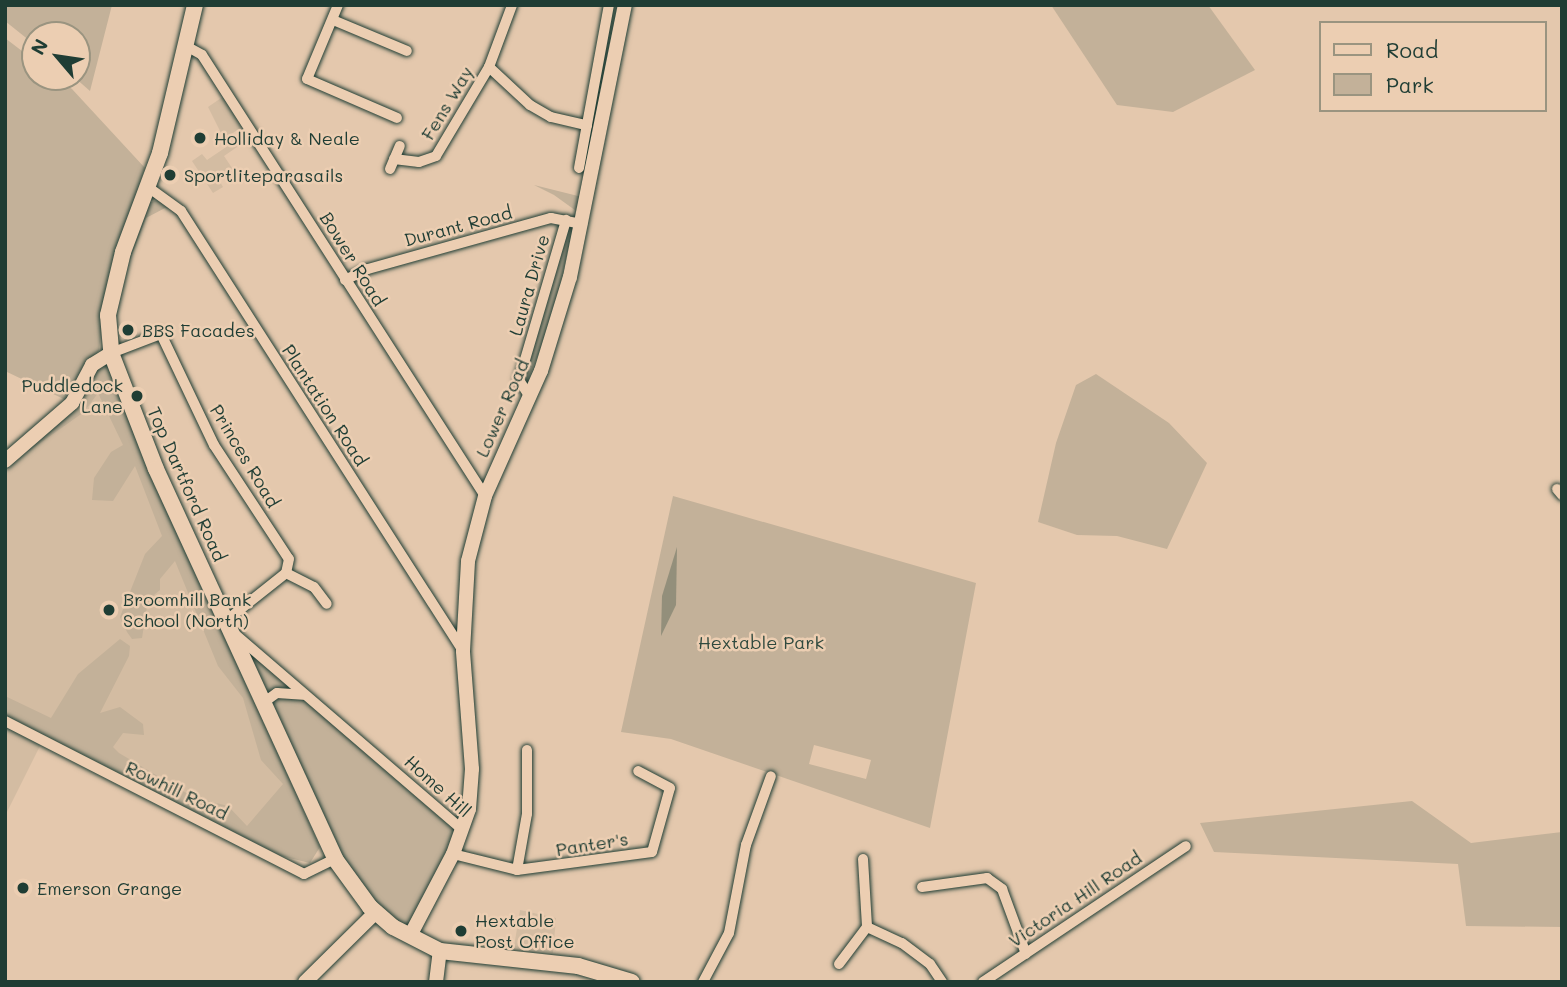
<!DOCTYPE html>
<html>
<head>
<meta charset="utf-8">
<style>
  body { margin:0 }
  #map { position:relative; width:1567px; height:987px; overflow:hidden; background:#e4c8ad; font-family:Mali,sans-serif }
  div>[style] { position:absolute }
  .built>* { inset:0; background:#d3bca2 }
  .green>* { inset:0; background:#c3b199 }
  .water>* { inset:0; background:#938f7b }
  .roads { filter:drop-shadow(0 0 2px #1f3d34) drop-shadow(0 0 2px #1f3d34) }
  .minor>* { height:10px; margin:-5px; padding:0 5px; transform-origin:5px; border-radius:5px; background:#ecceb2 }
  .tertiary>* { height:14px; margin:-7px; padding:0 7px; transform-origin:7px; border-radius:7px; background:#ecceb2 }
  .secondary>* { height:16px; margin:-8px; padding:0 8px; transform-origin:8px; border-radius:8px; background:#ecceb2 }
  .dots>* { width:19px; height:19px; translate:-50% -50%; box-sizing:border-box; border:4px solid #ecceb2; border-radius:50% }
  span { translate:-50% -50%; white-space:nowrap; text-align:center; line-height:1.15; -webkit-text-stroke:5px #ecceb2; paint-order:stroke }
  .street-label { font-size:18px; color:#1f3d34 }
  .poi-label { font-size:18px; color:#1f3d34 }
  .left { translate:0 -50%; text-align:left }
  .right { translate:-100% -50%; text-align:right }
  .park-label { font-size:18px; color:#2f493e }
  .frame { position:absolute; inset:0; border:7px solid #1f3d34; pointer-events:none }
  .legend { position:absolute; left:1319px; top:21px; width:228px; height:91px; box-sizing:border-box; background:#ecceb2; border:2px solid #9a9480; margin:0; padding:9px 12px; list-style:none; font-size:21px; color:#1f3d34 }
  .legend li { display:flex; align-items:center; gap:14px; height:35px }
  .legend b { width:35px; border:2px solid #9a9480 }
  .north { position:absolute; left:21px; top:21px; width:70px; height:70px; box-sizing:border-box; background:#ecceb2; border:2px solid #9a9480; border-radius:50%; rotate:299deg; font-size:19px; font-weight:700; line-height:28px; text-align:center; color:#1f3d34 }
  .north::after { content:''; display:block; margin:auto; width:24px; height:32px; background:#1f3d34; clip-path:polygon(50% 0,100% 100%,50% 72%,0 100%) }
</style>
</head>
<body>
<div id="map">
  <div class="built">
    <i style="clip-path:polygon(227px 94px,246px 124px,224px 139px,208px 107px)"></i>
    <i style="clip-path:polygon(250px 131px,253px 136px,224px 156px,234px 171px,219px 180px,223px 187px,213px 193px,192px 161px,202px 154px,207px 160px)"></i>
    <i style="clip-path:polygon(106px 359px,143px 459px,301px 803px,281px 856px,5px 715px,5px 473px)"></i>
    <i style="clip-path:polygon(5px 725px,41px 744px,5px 816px)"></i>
    <i style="clip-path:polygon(520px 910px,556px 918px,553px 953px,514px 947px)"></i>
  </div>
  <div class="green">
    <i style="clip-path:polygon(5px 5px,112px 5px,90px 91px,74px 77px,77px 35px,35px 35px,35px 45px,5px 21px)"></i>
    <i style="clip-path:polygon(1051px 5px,1208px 5px,1255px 70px,1173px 112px,1117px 105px)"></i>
    <i style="clip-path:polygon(5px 38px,35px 61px,35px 77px,56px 77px,72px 89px,145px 168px,108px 278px,99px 350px,72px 403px,5px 371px)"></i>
    <i style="clip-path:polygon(534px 185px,582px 197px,579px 213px,554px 195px)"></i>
    <i style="clip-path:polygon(160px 199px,174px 210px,165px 208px,146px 218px,130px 260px,126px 259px,146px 204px)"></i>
    <i style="clip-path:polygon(573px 227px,553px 316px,527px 383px,526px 371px,566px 229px)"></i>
    <i style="clip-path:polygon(106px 359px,143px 459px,320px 847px,310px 863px,281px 856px,5px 715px,5px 696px,51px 718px,78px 674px,120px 639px,130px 646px,129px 656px,100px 713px,120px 707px,143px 724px,144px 735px,123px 733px,113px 747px,119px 753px,193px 797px,228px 806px,247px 826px,283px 784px,261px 760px,243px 698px,218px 666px,175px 561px,160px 579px,160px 590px,148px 600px,142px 638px,132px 639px,127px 632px,120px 617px,145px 554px,162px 536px,135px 466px,113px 501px,92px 500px,94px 478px,111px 452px,123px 445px,98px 393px,84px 412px,29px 451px,25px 447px)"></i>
    <i style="clip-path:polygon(1096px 374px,1169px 423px,1207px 463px,1167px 549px,1117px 536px,1077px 535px,1038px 522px,1056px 443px,1076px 385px)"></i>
    <i style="clip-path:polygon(evenodd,673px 496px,976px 583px,930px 828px,671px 739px,621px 732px,673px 496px,814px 745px,871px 760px,866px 779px,809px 764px,814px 745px)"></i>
    <i style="clip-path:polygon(231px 631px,462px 830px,412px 934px,357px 889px)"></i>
    <i style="clip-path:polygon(1412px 801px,1471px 843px,1562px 832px,1562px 927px,1466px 926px,1458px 864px,1214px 852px,1200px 823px)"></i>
  </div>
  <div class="water">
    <i style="clip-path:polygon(677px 547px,676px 605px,661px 636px,662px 596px)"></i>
  </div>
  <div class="roads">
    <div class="minor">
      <i style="left:338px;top:5px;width:80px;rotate:112.7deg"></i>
      <i style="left:307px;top:79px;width:98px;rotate:23.4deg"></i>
      <i style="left:333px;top:20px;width:80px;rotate:22.7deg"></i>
      <i style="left:186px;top:46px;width:18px;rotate:29deg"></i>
      <i style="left:202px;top:55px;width:524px;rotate:57.31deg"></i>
      <i style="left:489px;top:67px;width:56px;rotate:42.8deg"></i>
      <i style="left:530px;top:105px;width:24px;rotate:30deg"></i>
      <i style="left:551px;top:117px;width:37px;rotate:13deg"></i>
      <i style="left:394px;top:159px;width:25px;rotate:7deg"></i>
      <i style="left:419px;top:162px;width:18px;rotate:-19deg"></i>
      <i style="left:436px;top:156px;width:104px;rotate:-59.2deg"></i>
      <i style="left:489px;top:67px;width:66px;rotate:-69.6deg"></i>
      <i style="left:579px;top:168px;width:166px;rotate:-79.6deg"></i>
      <i style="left:390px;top:169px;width:25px;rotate:-67deg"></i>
      <i style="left:148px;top:187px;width:41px;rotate:36deg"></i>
      <i style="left:181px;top:211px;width:523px;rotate:57.34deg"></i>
      <i style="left:345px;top:280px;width:25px;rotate:-26deg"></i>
      <i style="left:368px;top:269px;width:190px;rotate:-15.6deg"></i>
      <i style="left:551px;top:218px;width:32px;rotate:11deg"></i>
      <i style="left:111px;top:353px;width:53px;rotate:-20.8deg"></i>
      <i style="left:161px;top:334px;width:123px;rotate:64.5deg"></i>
      <i style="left:214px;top:445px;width:136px;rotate:56.7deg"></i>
      <i style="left:289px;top:559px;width:14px;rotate:102deg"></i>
      <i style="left:286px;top:573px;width:75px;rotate:141.5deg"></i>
      <i style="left:530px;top:397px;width:20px;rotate:-123deg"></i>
      <i style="left:519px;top:380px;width:167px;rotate:-73.6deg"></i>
      <i style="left:1557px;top:489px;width:8px;rotate:50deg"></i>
      <i style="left:286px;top:573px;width:31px;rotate:27deg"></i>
      <i style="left:314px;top:587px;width:21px;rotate:53deg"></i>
      <i style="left:236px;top:635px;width:299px;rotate:40.7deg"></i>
      <i style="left:263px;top:703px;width:17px;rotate:-36deg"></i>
      <i style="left:277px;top:693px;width:26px;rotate:4deg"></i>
      <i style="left:5px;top:721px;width:336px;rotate:27.1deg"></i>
      <i style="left:304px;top:874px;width:34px;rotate:-26deg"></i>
      <i style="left:453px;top:854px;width:66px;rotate:14deg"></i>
      <i style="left:517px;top:870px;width:136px;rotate:-7.6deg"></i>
      <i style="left:652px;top:852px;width:66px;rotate:-74.3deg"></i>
      <i style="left:670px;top:788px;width:36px;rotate:-152deg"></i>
      <i style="left:863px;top:859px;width:68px;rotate:86.6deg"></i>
      <i style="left:867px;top:927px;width:38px;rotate:25deg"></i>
      <i style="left:902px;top:943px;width:35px;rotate:37deg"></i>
      <i style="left:930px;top:964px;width:22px;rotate:56deg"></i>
      <i style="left:517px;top:870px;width:57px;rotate:-79.9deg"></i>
      <i style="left:527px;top:814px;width:64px;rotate:-90deg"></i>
      <i style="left:922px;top:887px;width:66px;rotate:-7.9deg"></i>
      <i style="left:987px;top:878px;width:19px;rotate:36deg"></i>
      <i style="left:1002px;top:889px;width:69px;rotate:69.7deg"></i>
      <i style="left:839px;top:964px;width:46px;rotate:-52.9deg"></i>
      <i style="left:703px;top:982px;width:55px;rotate:-62deg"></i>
      <i style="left:729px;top:933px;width:90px;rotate:-79.1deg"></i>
      <i style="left:746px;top:845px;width:73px;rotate:-70.1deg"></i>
      <i style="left:983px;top:982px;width:244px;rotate:-33.8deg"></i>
    </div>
    <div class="tertiary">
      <i style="left:5px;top:461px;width:89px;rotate:-40.9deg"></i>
      <i style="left:72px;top:403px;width:43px;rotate:-62.2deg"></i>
      <i style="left:92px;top:365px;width:22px;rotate:-32deg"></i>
      <i style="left:411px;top:934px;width:90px;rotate:-62.3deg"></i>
      <i style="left:453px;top:854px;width:48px;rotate:-70.4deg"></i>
      <i style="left:469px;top:809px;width:40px;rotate:-85.7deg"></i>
      <i style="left:472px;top:769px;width:118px;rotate:-94.4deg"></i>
      <i style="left:463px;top:651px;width:90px;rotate:-86.8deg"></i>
      <i style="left:468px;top:561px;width:67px;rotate:-75.3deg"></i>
      <i style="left:485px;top:496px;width:137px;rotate:-65.9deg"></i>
      <i style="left:541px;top:371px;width:98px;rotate:-72.9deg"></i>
      <i style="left:570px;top:277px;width:278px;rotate:-78.6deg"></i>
      <i style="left:305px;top:982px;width:100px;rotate:-44.6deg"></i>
      <i style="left:436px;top:982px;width:31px;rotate:-83deg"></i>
    </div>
    <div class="secondary">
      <i style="left:195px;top:5px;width:152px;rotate:103.3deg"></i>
      <i style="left:160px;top:153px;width:106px;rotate:110.5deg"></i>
      <i style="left:123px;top:252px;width:65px;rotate:103.4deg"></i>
      <i style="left:108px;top:315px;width:38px;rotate:85deg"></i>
      <i style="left:111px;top:353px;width:124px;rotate:68.8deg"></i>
      <i style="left:156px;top:469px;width:429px;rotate:65.3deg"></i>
      <i style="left:335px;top:859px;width:59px;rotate:53.9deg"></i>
      <i style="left:370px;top:907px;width:30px;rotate:41deg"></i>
      <i style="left:393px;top:927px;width:53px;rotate:27.1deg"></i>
      <i style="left:440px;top:951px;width:139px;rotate:6.2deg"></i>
      <i style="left:578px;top:966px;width:56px;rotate:16.5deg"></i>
    </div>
  </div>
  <div class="dots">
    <i style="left:200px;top:138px;background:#1f3d34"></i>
    <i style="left:170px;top:175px;background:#1f3d34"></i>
    <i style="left:128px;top:330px;background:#1f3d34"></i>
    <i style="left:137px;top:396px;background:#1f3d34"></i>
    <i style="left:109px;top:610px;background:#1f3d34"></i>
    <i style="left:23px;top:888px;background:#1f3d34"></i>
    <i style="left:461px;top:931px;background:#1f3d34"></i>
  </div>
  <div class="street-label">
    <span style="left:447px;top:103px;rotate:-59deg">Fens Way</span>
    <span style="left:458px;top:226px;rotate:-15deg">Durant Road</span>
    <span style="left:353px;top:259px;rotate:58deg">Bower Road</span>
    <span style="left:529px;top:285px;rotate:-74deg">Laura Drive</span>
    <span style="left:325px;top:405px;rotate:57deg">Plantation Road</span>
    <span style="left:502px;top:408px;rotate:-66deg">Lower Road</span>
    <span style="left:245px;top:456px;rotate:59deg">Princes Road</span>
    <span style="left:187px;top:484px;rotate:66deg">Top Dartford Road</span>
    <span style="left:438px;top:786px;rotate:42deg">Home Hill</span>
    <span style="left:177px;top:790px;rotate:26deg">Rowhill Road</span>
    <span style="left:592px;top:844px;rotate:-9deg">Panter's</span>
    <span style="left:1075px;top:899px;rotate:-34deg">Victoria Hill Road</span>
  </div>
  <div class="poi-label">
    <span class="left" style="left:214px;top:138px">Holliday &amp; Neale</span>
    <span class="left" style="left:184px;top:175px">Sportliteparasails</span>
    <span class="left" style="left:142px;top:330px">BBS Facades</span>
    <span class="right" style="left:123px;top:396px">Puddledock<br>Lane</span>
    <span class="left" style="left:123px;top:610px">Broomhill Bank<br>School (North)</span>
    <span class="left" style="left:37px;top:888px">Emerson Grange</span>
    <span class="left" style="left:475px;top:931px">Hextable<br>Post Office</span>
  </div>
  <div class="park-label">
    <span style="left:761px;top:642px">Hextable Park</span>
  </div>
  <div class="frame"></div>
  <ul class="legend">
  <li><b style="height:9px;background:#ecceb2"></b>Road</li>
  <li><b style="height:19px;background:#c3b199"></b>Park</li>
  </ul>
  <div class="north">N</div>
</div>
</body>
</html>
